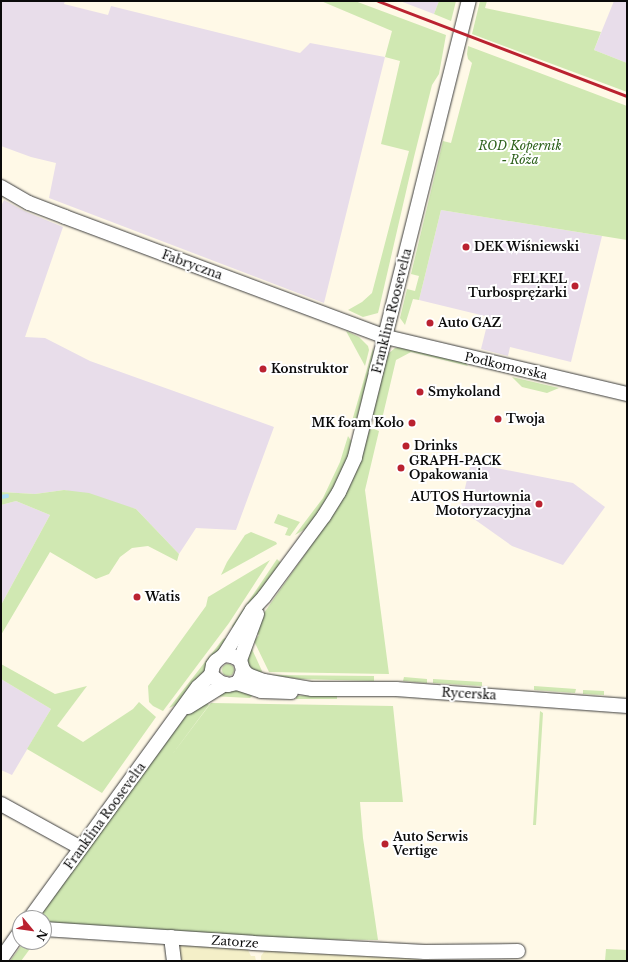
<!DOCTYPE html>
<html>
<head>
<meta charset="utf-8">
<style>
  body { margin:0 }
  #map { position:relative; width:628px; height:962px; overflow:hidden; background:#fff9e7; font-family:"Libre Baskerville",serif }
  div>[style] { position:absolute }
  .industrial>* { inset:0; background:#e8ddea }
  .farmland>* { inset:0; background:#f4efc8 }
  .green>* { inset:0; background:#d0e8b2 }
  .round { border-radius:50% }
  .stream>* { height:3.5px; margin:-1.75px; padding:0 1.75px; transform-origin:1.75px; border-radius:1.75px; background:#acdef6 }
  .roads { filter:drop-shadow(0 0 1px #3d3d3d) drop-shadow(0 0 1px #3d3d3d) }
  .minor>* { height:14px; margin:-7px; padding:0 7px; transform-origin:7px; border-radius:7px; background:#fff }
  .rail>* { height:3px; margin:-1.5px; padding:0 1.5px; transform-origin:1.5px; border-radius:1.5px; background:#ba2230 }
  .dots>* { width:11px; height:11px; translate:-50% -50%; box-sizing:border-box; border:2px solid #fff; border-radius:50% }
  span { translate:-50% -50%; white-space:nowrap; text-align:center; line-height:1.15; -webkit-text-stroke:4px #fff; paint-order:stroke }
  .park-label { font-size:12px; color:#2d611b; font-style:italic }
  .poi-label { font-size:12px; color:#0a0a0a; font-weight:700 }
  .left { translate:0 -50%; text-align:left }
  .right { translate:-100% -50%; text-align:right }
  .street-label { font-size:12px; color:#0a0a0a }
  .frame { position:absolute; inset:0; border:2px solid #0a0a0a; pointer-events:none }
  .north { position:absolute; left:12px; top:910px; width:40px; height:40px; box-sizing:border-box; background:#fff; border:1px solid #9d9d9d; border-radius:50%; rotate:119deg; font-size:11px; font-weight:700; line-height:16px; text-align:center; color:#0a0a0a }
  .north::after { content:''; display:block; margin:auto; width:14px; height:18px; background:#ba2230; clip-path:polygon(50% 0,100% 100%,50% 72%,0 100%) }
</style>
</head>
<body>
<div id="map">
  <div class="industrial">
    <i style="clip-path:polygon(1px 1px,65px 1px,64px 4px,108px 15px,111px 6px,300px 53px,310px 43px,385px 57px,324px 303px,49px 198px,56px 163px,31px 157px,1px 146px)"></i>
    <i style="clip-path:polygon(400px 1px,439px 1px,434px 14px)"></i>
    <i style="clip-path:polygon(614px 1px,627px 1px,627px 63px,594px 50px)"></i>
    <i style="clip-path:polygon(4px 200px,24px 211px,63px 227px,25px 337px,45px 338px,90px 361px,274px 427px,236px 530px,196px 528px,179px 554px,136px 509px,64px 490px,35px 494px,1px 492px,1px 206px)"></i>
    <i style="clip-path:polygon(441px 210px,602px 236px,571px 362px,510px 347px,508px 356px,481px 349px,489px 317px,419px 300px)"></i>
    <i style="clip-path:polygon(471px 463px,573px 483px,605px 507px,563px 565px,512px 546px,460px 509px)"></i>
    <i style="clip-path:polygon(16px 501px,50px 515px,1px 605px,1px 505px)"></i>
    <i style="clip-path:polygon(1px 679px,51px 709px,12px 775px,1px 770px)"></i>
  </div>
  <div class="farmland">
    <i style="clip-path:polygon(178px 945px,247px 948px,251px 956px,255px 956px,256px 961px,180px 961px)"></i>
    <i style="clip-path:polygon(267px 948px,419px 958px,420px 961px,261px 961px,261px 956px)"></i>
  </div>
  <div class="green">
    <i style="clip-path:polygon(321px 1px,355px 1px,446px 35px,439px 74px,432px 85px,414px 157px,379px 309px,378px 313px,363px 317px,348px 310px,362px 302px,372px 293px,409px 151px,381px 144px,400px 61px,385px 57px,392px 31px)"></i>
    <i style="clip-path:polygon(439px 1px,456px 1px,451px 21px,434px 14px)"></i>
    <i style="clip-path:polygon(480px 1px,487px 1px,485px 8px,601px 32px,594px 50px,627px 63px,627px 92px,472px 34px)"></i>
    <i style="clip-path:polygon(468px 46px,627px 106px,627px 240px,441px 210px,419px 300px,413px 299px,405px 325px,400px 318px,407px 289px,415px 291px,419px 276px,411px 274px,443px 141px,451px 143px,472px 63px,468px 59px,467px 54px)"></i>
    <i style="clip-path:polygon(346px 331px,359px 337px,368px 346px,369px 350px,365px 366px)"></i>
    <i style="clip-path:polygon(402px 347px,464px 361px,468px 366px,411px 352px,396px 360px,382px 419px,376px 418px,372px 415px,388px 354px,395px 348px)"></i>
    <i style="clip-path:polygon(373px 348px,374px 354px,357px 419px,352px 421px)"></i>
    <i style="clip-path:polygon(512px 377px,559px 388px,547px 393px,522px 387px)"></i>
    <i style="clip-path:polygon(374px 429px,379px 431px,365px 490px,389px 674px,269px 672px,254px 641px,259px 635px,252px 630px,338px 507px,351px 484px,361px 457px,369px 430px)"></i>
    <i style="clip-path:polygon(348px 436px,352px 442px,347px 462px,330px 497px,309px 527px,295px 535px,323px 498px,340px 462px)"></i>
    <i style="clip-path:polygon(64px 490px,89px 493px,136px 509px,179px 554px,177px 561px,148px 546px,132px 548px,120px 557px,109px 574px,96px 579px,50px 552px,1px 635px,1px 605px,50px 515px,16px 501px,1px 505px,1px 492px,35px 494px)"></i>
    <i style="clip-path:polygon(278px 514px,300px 522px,290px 536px,285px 535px,288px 528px,274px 523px)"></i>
    <i style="clip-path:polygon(251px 532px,276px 542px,277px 544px,221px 575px,227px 562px,245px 535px)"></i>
    <i style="clip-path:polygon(277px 559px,282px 564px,234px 632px,232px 626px)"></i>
    <i style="clip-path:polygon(270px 560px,229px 623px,163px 711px,153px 706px,149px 702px,148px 686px,206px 606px,208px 597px)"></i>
    <i style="clip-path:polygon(228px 637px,207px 669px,178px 704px,169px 708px,223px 639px)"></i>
    <i style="clip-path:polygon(251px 647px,262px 671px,260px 676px,253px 673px,246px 662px)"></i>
    <i class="round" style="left:222px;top:664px;width:12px;height:12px"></i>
    <i style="clip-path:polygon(1px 664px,55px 694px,87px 686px,57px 726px,83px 742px,133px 709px,139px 702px,156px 717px,102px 793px,27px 749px,51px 709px,1px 679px)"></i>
    <i style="clip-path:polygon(271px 675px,374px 676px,374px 681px,300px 679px)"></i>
    <i style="clip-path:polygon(404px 677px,427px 679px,427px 683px,403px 681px)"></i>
    <i style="clip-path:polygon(433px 679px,482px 682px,482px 686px,433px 683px)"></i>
    <i style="clip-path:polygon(534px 686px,576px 689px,575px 693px,534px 690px)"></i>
    <i style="clip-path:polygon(242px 689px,255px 693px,250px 698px,211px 696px,219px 691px)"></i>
    <i style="clip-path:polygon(583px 690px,604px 691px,604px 695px,583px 694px)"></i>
    <i style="clip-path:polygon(312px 695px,337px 695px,337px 699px,296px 699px,296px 696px)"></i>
    <i style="clip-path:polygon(203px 699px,209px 705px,171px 756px,211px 703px,393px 706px,403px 802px,360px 802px,363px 838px,378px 940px,294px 939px,44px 923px,44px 918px,39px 917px,184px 718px)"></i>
    <i style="clip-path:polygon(540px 711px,543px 713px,536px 825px,533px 825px)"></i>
    <i style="clip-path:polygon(24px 942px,35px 942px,21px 961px,10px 961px)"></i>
    <i style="clip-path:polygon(606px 949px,627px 950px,627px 961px,605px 961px)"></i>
  </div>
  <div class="stream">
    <i style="left:1px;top:497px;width:6px;rotate:-9deg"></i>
  </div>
  <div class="roads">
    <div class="minor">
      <i style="left:1px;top:187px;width:32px;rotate:30deg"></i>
      <i style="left:29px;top:203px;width:39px;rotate:21deg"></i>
      <i style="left:65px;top:217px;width:343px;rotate:20.5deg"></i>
      <i style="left:386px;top:337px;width:248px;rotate:13.3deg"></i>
      <i style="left:224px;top:655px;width:53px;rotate:-58.1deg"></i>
      <i style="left:252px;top:610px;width:18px;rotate:-47deg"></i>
      <i style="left:264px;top:597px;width:101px;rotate:-53.5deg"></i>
      <i style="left:324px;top:516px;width:28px;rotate:-58deg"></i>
      <i style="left:339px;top:492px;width:38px;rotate:-65deg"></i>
      <i style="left:355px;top:457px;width:470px;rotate:-76deg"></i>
      <i style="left:224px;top:655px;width:8px;rotate:7deg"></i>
      <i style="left:232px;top:656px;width:9px;rotate:27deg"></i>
      <i style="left:240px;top:660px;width:10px;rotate:73deg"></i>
      <i style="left:243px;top:670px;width:9px;rotate:108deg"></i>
      <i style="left:240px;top:679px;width:5px;rotate:127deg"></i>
      <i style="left:237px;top:683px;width:9px;rotate:167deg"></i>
      <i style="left:228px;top:685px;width:7px;rotate:-164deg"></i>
      <i style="left:221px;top:683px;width:13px;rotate:-141deg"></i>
      <i style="left:211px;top:675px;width:10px;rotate:-79deg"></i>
      <i style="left:213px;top:665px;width:5px;rotate:-53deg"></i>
      <i style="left:216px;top:661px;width:10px;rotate:-37deg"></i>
      <i style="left:240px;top:660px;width:49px;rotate:-69.7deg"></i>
      <i style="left:243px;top:670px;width:7px;rotate:45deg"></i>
      <i style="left:248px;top:675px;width:17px;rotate:21deg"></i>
      <i style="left:264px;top:681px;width:49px;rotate:9.5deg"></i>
      <i style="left:312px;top:689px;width:84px"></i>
      <i style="left:396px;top:689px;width:232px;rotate:4.2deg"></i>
      <i style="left:237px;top:683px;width:25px;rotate:18deg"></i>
      <i style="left:261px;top:691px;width:30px;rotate:2deg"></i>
      <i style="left:188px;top:707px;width:44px;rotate:-31.9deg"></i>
      <i style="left:1px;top:804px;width:91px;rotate:28.8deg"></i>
      <i style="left:30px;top:918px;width:286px;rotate:-54deg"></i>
      <i style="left:198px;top:687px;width:18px;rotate:-43deg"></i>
      <i style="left:44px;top:929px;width:209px;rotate:3.8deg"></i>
      <i style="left:253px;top:943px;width:172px;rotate:3deg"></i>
      <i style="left:425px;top:952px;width:93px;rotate:-0.6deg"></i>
      <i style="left:171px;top:937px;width:24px;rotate:83deg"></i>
      <i style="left:1px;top:959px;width:33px;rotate:-55deg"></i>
    </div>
  </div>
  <div class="rail">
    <i style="left:378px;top:1px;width:267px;rotate:20.9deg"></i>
  </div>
  <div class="dots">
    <i style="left:466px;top:247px;background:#ba2230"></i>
    <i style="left:575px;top:286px;background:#ba2230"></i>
    <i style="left:430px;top:323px;background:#ba2230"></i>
    <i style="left:263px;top:369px;background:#ba2230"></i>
    <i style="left:420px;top:392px;background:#ba2230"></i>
    <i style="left:498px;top:419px;background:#ba2230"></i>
    <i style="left:412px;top:423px;background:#ba2230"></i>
    <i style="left:406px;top:446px;background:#ba2230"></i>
    <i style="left:401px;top:468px;background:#ba2230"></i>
    <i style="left:539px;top:504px;background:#ba2230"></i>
    <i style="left:137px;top:597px;background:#ba2230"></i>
    <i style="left:385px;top:844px;background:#ba2230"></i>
  </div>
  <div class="park-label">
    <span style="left:520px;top:153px">ROD Kopernik<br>- Róża</span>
  </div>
  <div class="poi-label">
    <span class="left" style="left:474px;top:247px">DEK Wiśniewski</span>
    <span class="right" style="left:567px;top:286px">FELKEL<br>Turbosprężarki</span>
    <span class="left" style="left:438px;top:323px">Auto GAZ</span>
    <span class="left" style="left:271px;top:369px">Konstruktor</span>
    <span class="left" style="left:428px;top:392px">Smykoland</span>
    <span class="left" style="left:506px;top:419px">Twoja</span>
    <span class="right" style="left:404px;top:423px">MK foam Koło</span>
    <span class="left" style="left:414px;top:446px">Drinks</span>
    <span class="left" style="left:409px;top:468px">GRAPH-PACK<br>Opakowania</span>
    <span class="right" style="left:531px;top:504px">AUTOS Hurtownia<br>Motoryzacyjna</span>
    <span class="left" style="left:145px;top:597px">Watis</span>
    <span class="left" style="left:393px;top:844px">Auto Serwis<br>Vertige</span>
  </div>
  <div class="street-label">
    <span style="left:192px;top:265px;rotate:20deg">Fabryczna</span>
    <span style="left:392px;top:311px;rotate:-76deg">Franklina Roosevelta</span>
    <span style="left:506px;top:366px;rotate:13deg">Podkomorska</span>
    <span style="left:469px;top:694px;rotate:3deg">Rycerska</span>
    <span style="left:105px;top:816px;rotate:-54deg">Franklina Roosevelta</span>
    <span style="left:235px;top:942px;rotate:4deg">Zatorze</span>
  </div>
  <div class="frame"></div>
  <div class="north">N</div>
</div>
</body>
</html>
